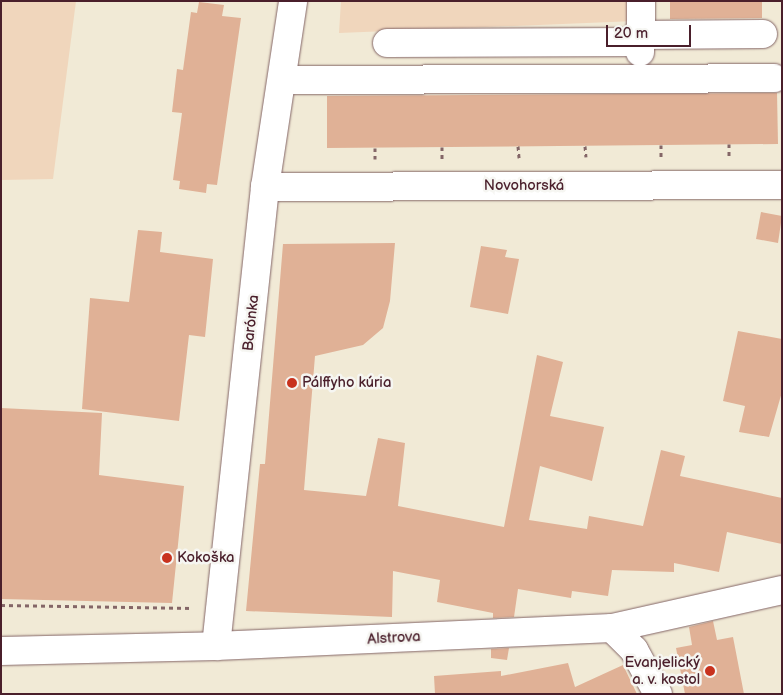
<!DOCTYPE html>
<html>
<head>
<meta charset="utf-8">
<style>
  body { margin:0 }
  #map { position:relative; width:783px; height:695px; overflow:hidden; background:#f1ead6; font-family:"Balsamiq Sans",sans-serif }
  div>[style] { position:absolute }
  .built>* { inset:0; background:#f0d6bc }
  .building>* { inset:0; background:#e0b196 }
  .path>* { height:3px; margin-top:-1.5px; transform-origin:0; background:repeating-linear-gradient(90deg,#846667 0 4px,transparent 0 8px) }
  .roads { filter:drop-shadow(0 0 1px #846667) drop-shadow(0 0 1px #846667) }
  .minor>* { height:28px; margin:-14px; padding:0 14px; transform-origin:14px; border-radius:14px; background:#fff }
  .dots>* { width:14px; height:14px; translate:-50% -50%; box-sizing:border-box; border:2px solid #f6f6f2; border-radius:50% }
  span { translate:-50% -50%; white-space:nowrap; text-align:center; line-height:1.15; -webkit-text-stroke:5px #f6f6f2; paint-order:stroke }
  .street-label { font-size:15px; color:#4a1f2b }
  .poi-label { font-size:15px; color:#4a1f2b }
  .left { translate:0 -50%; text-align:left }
  .right { translate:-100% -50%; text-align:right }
  .frame { position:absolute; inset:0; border:2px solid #4a1f2b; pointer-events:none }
  .scale { position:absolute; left:606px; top:25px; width:85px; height:22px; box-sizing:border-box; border:2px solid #4a1f2b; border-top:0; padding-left:6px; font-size:15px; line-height:18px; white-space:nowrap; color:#4a1f2b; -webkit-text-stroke:4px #f6f6f2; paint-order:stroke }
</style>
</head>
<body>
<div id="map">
  <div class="built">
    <i style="clip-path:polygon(1px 1px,76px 1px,53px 179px,1px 180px)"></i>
    <i style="clip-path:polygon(341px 1px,635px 1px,635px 21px,339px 33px)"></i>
  </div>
  <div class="building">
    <i style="clip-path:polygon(670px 1px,762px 1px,762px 18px,670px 19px)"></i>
    <i style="clip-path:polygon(199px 2px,224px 5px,222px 16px,241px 18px,217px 185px,207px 184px,206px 193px,179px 189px,180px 181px,173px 180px,182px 113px,172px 112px,177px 69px,183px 70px,191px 12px,197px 13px)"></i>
    <i style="clip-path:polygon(777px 93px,778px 144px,327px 148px,327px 96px)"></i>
    <i style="clip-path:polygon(761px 212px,782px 216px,778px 243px,756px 239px)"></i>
    <i style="clip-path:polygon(138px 230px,162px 232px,160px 252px,213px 259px,205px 337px,189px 335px,179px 421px,82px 409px,90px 298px,129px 302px)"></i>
    <i style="clip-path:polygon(395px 243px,390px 301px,383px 328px,363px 345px,315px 356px,304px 490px,366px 496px,378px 438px,405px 443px,398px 506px,504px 527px,537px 355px,563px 362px,550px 416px,604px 427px,592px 481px,540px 466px,529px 520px,587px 529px,589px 516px,643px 526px,661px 450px,685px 456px,680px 476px,782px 498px,782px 544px,727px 532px,719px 572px,674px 563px,674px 572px,612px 570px,608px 596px,572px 591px,571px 598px,518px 589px,514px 617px,493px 618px,493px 613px,437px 602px,440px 580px,393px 571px,392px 617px,246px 611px,260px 464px,265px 464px,283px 244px)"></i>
    <i style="clip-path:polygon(481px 246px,507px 250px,505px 257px,519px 259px,508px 314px,470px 307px)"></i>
    <i style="clip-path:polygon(738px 331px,782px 339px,782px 392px,769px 437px,739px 432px,745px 406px,723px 401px)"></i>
    <i style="clip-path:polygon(1px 408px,102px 413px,99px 475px,184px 486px,172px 603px,1px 599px)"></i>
    <i style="clip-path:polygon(713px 621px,717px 640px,733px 637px,744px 694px,685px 694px,676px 648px,692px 645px,689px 627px)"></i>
    <i style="clip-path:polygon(509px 648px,507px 660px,491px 658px,491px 649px)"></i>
    <i style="clip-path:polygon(568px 663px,575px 687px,623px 665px,637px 694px,435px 694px,434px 676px,501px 671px,501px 676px)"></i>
  </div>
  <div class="path">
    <i style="left:729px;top:144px;width:14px;rotate:90deg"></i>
    <i style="left:661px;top:145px;width:14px;rotate:90deg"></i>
    <i style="left:518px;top:146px;width:12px;rotate:85deg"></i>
    <i style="left:585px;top:146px;width:11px;rotate:85deg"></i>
    <i style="left:442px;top:147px;width:12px;rotate:90deg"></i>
    <i style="left:375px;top:159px;width:11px;rotate:-90deg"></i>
    <i style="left:1px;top:605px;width:192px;rotate:0.9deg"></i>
  </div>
  <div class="roads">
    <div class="minor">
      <i style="left:641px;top:35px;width:122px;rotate:-0.5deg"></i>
      <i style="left:387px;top:43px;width:253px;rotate:-0.2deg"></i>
      <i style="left:640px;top:52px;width:51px;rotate:-88.9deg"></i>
      <i style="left:282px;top:80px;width:492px;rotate:-0.2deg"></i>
      <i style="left:265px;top:187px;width:517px;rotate:-0.22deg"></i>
      <i style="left:612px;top:628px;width:31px;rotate:45deg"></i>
      <i style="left:634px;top:650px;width:50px;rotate:61.4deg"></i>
      <i style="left:216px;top:646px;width:462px;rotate:-83.9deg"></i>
      <i style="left:265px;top:187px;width:188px;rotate:-81.4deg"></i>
      <i style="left:1px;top:651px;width:215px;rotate:-1.3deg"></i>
      <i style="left:216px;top:646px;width:396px;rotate:-2.6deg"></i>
      <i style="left:612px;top:628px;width:174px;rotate:-12.6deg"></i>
    </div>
  </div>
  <div class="dots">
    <i style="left:292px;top:383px;background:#c8321e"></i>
    <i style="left:167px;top:558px;background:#c8321e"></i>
    <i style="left:710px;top:671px;background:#c8321e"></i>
  </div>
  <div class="street-label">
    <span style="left:524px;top:186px">Novohorská</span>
    <span style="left:251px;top:323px;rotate:-84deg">Barónka</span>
    <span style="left:394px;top:638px;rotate:-3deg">Alstrova</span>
  </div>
  <div class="poi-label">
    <span class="left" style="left:302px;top:383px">Pálffyho kúria</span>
    <span class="left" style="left:177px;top:558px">Kokoška</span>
    <span class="right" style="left:700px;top:671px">Evanjelický<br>a. v. kostol</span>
  </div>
  <div class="frame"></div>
  <div class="scale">20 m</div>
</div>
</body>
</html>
